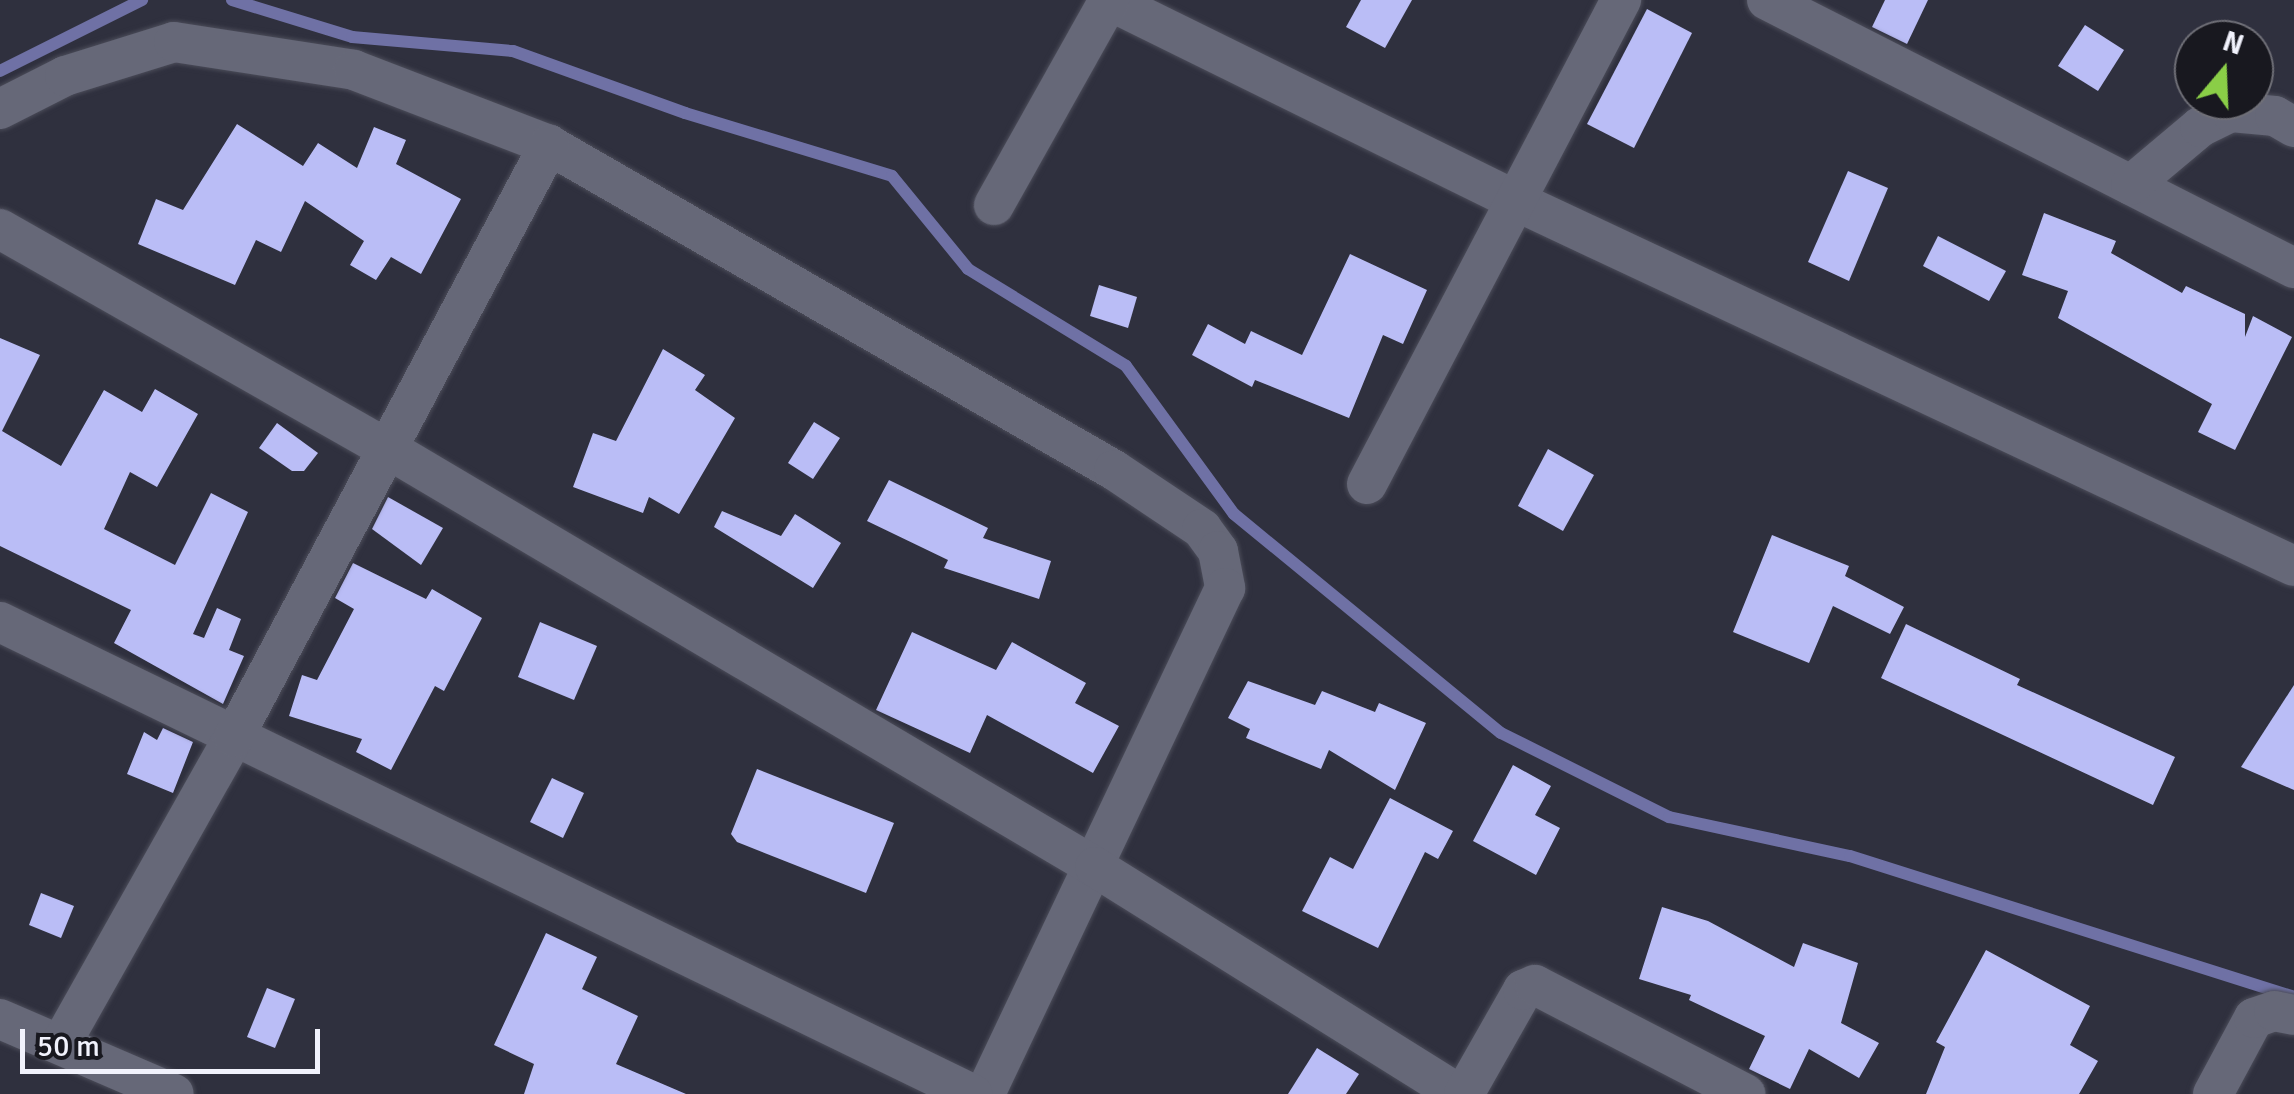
<!DOCTYPE html>
<html>
<head>
<meta charset="utf-8">
<style>
  body { margin:0 }
  #map { position:relative; width:2294px; height:1094px; overflow:hidden; background:#2f303e; font-family:Signika,sans-serif }
  div>[style] { position:absolute }
  .stream>* { height:12px; margin:-6px; padding:0 6px; transform-origin:6px; border-radius:6px; background:#6f71a5 }
  .building>* { inset:0; background:#babdf6 }
  .roads { filter:drop-shadow(0 0 2px #4b4c59) drop-shadow(0 0 2px #4b4c59) }
  .minor>* { height:40px; margin:-20px; padding:0 20px; transform-origin:20px; border-radius:20px; background:#666878 }
  span { translate:-50% -50%; white-space:nowrap; text-align:center; line-height:1.15; -webkit-text-stroke:10px #18181f; paint-order:stroke }
  .north { position:absolute; left:2174px; top:20px; width:100px; height:100px; box-sizing:border-box; background:#18181f; border:2px solid #6f6f77; border-radius:50%; rotate:19deg; font-size:28px; font-weight:700; line-height:40px; text-align:center; color:#f1f2fc }
  .north::after { content:''; display:block; margin:auto; width:35px; height:45px; background:#8ace47; clip-path:polygon(50% 0,100% 100%,50% 72%,0 100%) }
  .scale { position:absolute; left:20px; top:1029px; width:300px; height:45px; box-sizing:border-box; border:5px solid #f1f2fc; border-top:0; padding-left:12px; font-size:30px; line-height:35px; white-space:nowrap; color:#f1f2fc; -webkit-text-stroke:8px #18181f; paint-order:stroke }
</style>
</head>
<body>
<div id="map">
  <div class="stream">
    <i style="left:232px;top:0;width:126px;rotate:17.1deg"></i>
    <i style="left:352px;top:37px;width:162px;rotate:5deg"></i>
    <i style="left:513px;top:51px;width:183px;rotate:19.8deg"></i>
    <i style="left:685px;top:113px;width:216px;rotate:16.9deg"></i>
    <i style="left:892px;top:176px;width:120px;rotate:50.7deg"></i>
    <i style="left:968px;top:269px;width:185px;rotate:31.5deg"></i>
    <i style="left:1126px;top:366px;width:183px;rotate:53.9deg"></i>
    <i style="left:1234px;top:514px;width:345px;rotate:39.4deg"></i>
    <i style="left:1501px;top:733px;width:188px;rotate:26.6deg"></i>
    <i style="left:1669px;top:817px;width:185px;rotate:12.2deg"></i>
    <i style="left:1850px;top:856px;width:466px;rotate:17.6deg"></i>
    <i style="left:0;top:71px;width:159px;rotate:-26.6deg"></i>
  </div>
  <div class="building">
    <i style="clip-path:polygon(1361px 0,1412px 0,1385px 48px,1346px 27px)"></i>
    <i style="clip-path:polygon(1885px 0,1928px 0,1907px 44px,1872px 27px)"></i>
    <i style="clip-path:polygon(1647px 9px,1692px 33px,1634px 148px,1587px 124px)"></i>
    <i style="clip-path:polygon(2085px 25px,2124px 50px,2098px 91px,2058px 66px)"></i>
    <i style="clip-path:polygon(237px 124px,303px 166px,318px 143px,357px 168px,374px 127px,406px 140px,396px 164px,461px 199px,421px 274px,391px 257px,376px 280px,350px 265px,364px 241px,305px 201px,281px 252px,256px 240px,235px 285px,138px 244px,156px 199px,183px 210px)"></i>
    <i style="clip-path:polygon(1848px 171px,1888px 188px,1849px 281px,1808px 262px)"></i>
    <i style="clip-path:polygon(2044px 213px,2116px 241px,2111px 253px,2182px 293px,2186px 286px,2245px 314px,2245px 337px,2253px 316px,2292px 337px,2235px 450px,2198px 432px,2212px 404px,2058px 318px,2068px 291px,2022px 275px)"></i>
    <i style="clip-path:polygon(1938px 236px,2006px 271px,1989px 301px,1923px 266px)"></i>
    <i style="clip-path:polygon(1350px 254px,1427px 290px,1403px 344px,1383px 335px,1349px 418px,1255px 380px,1252px 387px,1192px 355px,1208px 324px,1245px 344px,1251px 331px,1302px 355px)"></i>
    <i style="clip-path:polygon(1099px 285px,1137px 297px,1128px 328px,1090px 316px)"></i>
    <i style="clip-path:polygon(0 338px,40px 355px,2px 431px,61px 466px,104px 390px,142px 412px,155px 389px,198px 414px,157px 487px,130px 472px,104px 529px,175px 565px,211px 493px,248px 512px,193px 634px,204px 638px,217px 608px,241px 619px,229px 650px,244px 656px,223px 704px,114px 643px,131px 610px,0 546px)"></i>
    <i style="clip-path:polygon(663px 349px,705px 375px,695px 390px,735px 418px,679px 514px,649px 497px,643px 513px,573px 487px,593px 433px,616px 441px)"></i>
    <i style="clip-path:polygon(814px 422px,840px 438px,813px 479px,788px 463px)"></i>
    <i style="clip-path:polygon(277px 423px,318px 453px,304px 471px,292px 471px,259px 448px)"></i>
    <i style="clip-path:polygon(1548px 449px,1594px 475px,1563px 531px,1518px 506px)"></i>
    <i style="clip-path:polygon(889px 480px,988px 528px,983px 538px,1051px 561px,1039px 599px,944px 568px,948px 560px,867px 521px)"></i>
    <i style="clip-path:polygon(388px 497px,443px 528px,421px 565px,372px 529px)"></i>
    <i style="clip-path:polygon(722px 511px,781px 536px,795px 514px,841px 543px,813px 588px,714px 527px)"></i>
    <i style="clip-path:polygon(1772px 535px,1849px 566px,1845px 576px,1904px 607px,1890px 634px,1833px 606px,1809px 663px,1733px 632px)"></i>
    <i style="clip-path:polygon(353px 563px,426px 599px,432px 589px,482px 618px,444px 691px,435px 686px,391px 770px,356px 752px,362px 739px,289px 716px,302px 675px,317px 680px,354px 609px,335px 598px)"></i>
    <i style="clip-path:polygon(540px 622px,597px 646px,574px 700px,518px 677px)"></i>
    <i style="clip-path:polygon(1906px 624px,2020px 679px,2017px 685px,2175px 757px,2153px 805px,1881px 678px)"></i>
    <i style="clip-path:polygon(912px 632px,996px 670px,1012px 642px,1086px 683px,1075px 703px,1119px 726px,1093px 773px,987px 715px,970px 753px,876px 710px)"></i>
    <i style="clip-path:polygon(1248px 681px,1315px 705px,1322px 691px,1375px 712px,1379px 703px,1426px 723px,1395px 790px,1329px 750px,1321px 769px,1246px 738px,1250px 729px,1228px 718px)"></i>
    <i style="clip-path:polygon(2294px 685px,2294px 790px,2241px 767px)"></i>
    <i style="clip-path:polygon(163px 728px,193px 742px,173px 793px,127px 774px,144px 732px,157px 740px)"></i>
    <i style="clip-path:polygon(1513px 765px,1551px 786px,1535px 815px,1560px 828px,1536px 875px,1473px 841px)"></i>
    <i style="clip-path:polygon(757px 769px,894px 823px,866px 893px,737px 842px,731px 834px)"></i>
    <i style="clip-path:polygon(552px 778px,584px 793px,563px 838px,530px 822px)"></i>
    <i style="clip-path:polygon(1390px 798px,1453px 831px,1438px 859px,1425px 852px,1378px 948px,1302px 911px,1330px 857px,1353px 869px)"></i>
    <i style="clip-path:polygon(41px 893px,74px 906px,61px 938px,29px 925px)"></i>
    <i style="clip-path:polygon(1662px 907px,1708px 921px,1794px 967px,1803px 943px,1858px 963px,1841px 1023px,1879px 1043px,1859px 1078px,1809px 1049px,1790px 1089px,1749px 1069px,1765px 1036px,1689px 1000px,1691px 995px,1639px 979px)"></i>
    <i style="clip-path:polygon(546px 933px,597px 957px,582px 989px,638px 1016px,616px 1064px,686px 1094px,524px 1094px,534px 1064px,494px 1045px)"></i>
    <i style="clip-path:polygon(1986px 950px,2090px 1006px,2070px 1045px,2098px 1061px,2079px 1094px,1926px 1094px,1945px 1047px,1936px 1042px)"></i>
    <i style="clip-path:polygon(267px 988px,295px 999px,275px 1048px,247px 1037px)"></i>
    <i style="clip-path:polygon(1317px 1048px,1359px 1074px,1346px 1094px,1288px 1094px)"></i>
  </div>
  <div class="roads">
    <div class="minor">
      <i style="left:1108px;top:0;width:455px;rotate:26.2deg"></i>
      <i style="left:1516px;top:201px;width:859px;rotate:25.13deg"></i>
      <i style="left:1767px;top:0;width:591px;rotate:26.96deg"></i>
      <i style="left:0;top:109px;width:73px;rotate:-26.9deg"></i>
      <i style="left:65px;top:76px;width:114px;rotate:-17.3deg"></i>
      <i style="left:174px;top:42px;width:182px;rotate:8.8deg"></i>
      <i style="left:354px;top:70px;width:209px;rotate:21deg"></i>
      <i style="left:549px;top:145px;width:652px;rotate:29.91deg"></i>
      <i style="left:1114px;top:470px;width:106px;rotate:33.8deg"></i>
      <i style="left:1202px;top:529px;width:27px;rotate:54deg"></i>
      <i style="left:1218px;top:551px;width:38px;rotate:79deg"></i>
      <i style="left:1225px;top:588px;width:560px;rotate:115.38deg"></i>
      <i style="left:2131px;top:185px;width:90px;rotate:-40deg"></i>
      <i style="left:2200px;top:127px;width:34px;rotate:-26deg"></i>
      <i style="left:2231px;top:112px;width:44px;rotate:5.2deg"></i>
      <i style="left:2275px;top:116px;width:22px;rotate:30deg"></i>
      <i style="left:994px;top:205px;width:235px;rotate:-60.7deg"></i>
      <i style="left:0;top:229px;width:446px;rotate:29.6deg"></i>
      <i style="left:388px;top:449px;width:821px;rotate:30.59deg"></i>
      <i style="left:1095px;top:867px;width:428px;rotate:32deg"></i>
      <i style="left:1367px;top:484px;width:547px;rotate:-62.31deg"></i>
      <i style="left:0;top:622px;width:1081px;rotate:25.9deg"></i>
      <i style="left:0;top:1019px;width:189px;rotate:23.3deg"></i>
      <i style="left:62px;top:1042px;width:350px;rotate:-60.6deg"></i>
      <i style="left:234px;top:737px;width:671px;rotate:-61.98deg"></i>
      <i style="left:1464px;top:1094px;width:120px;rotate:-60.4deg"></i>
      <i style="left:1523px;top:990px;width:13px;rotate:-23deg"></i>
      <i style="left:1535px;top:985px;width:237px;rotate:27.4deg"></i>
      <i style="left:2213px;top:1094px;width:86px;rotate:-61.7deg"></i>
      <i style="left:2254px;top:1018px;width:21px;rotate:-19deg"></i>
      <i style="left:2274px;top:1011px;width:20px;rotate:11deg"></i>
    </div>
  </div>
  <div class="north">N</div>
  <div class="scale">50 m</div>
</div>
</body>
</html>
